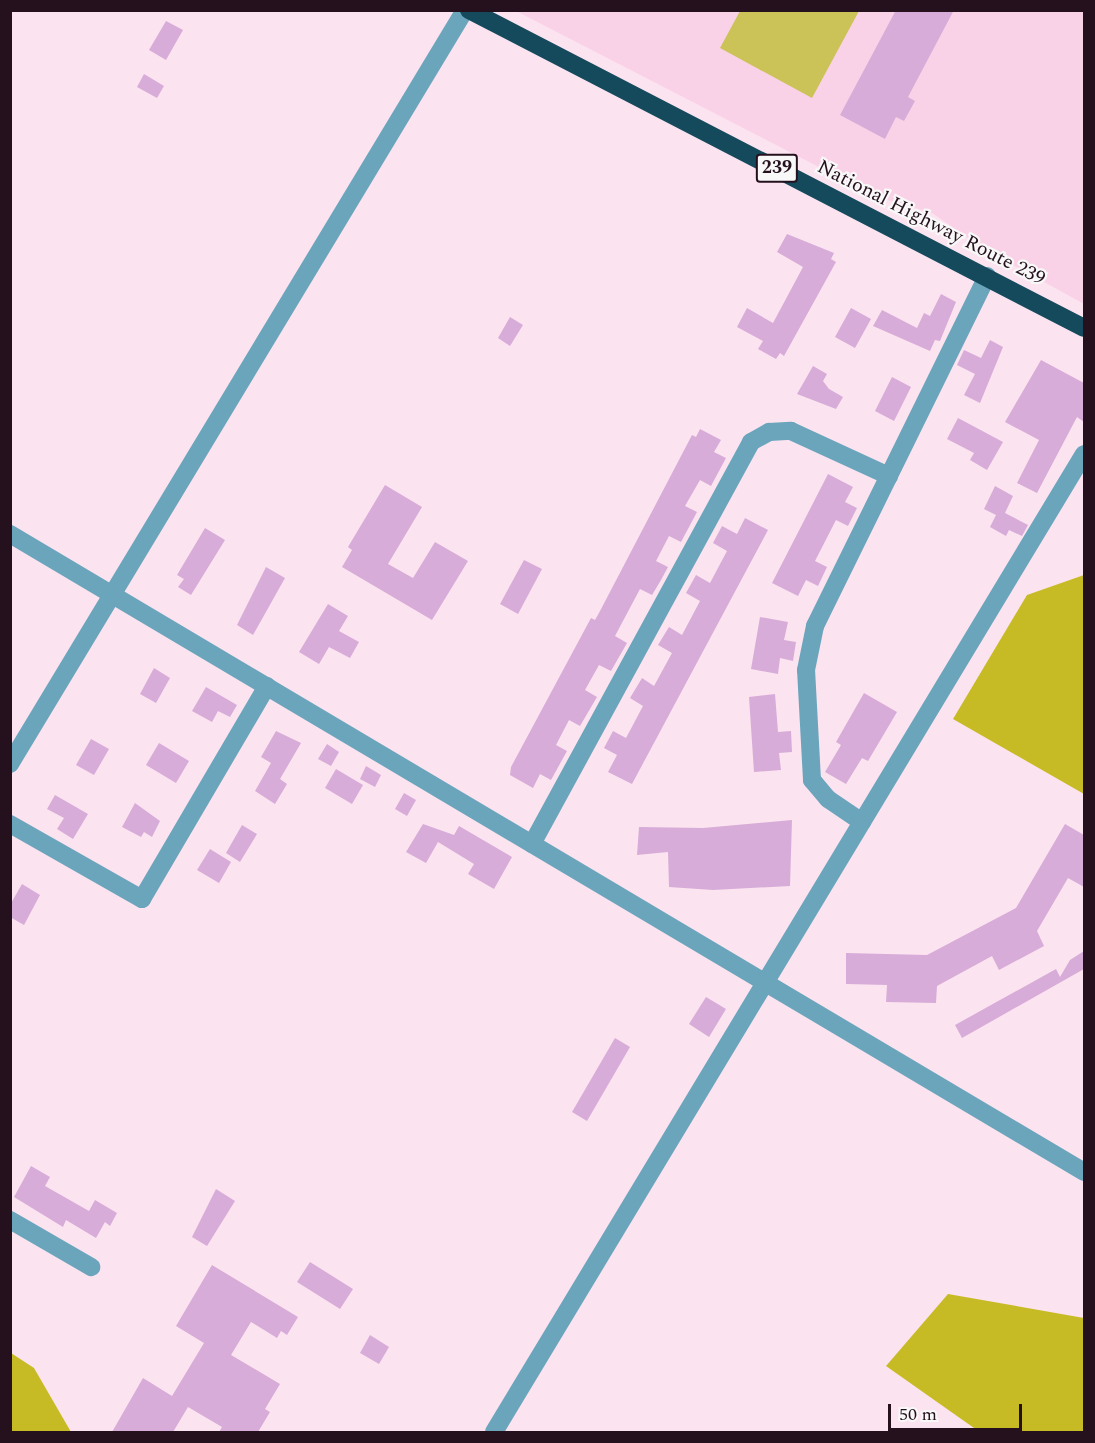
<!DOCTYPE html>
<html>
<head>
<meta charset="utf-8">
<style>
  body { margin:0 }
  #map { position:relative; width:1095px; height:1443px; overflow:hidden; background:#fce3f0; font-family:Spectral,serif }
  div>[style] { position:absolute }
  .built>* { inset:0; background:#fad2e7 }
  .green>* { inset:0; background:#cbc258 }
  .forest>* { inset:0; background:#c7bb25 }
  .building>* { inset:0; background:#d7acd9 }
  .minor>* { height:18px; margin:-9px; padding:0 9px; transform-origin:9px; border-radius:9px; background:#6aa5bc }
  .highway>* { height:18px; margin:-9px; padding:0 9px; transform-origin:9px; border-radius:9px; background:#144a5c }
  span { translate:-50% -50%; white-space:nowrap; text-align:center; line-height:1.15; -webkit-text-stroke:4.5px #f8f8f8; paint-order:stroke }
  .shield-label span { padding:2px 4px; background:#f8f8f8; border:2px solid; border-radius:4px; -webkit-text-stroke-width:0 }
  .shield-label { font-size:18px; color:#25111d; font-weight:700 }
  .street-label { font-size:20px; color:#25111d }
  .frame { position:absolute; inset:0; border:12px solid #25111d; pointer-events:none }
  .scale { position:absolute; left:888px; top:1404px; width:134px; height:27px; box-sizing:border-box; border:3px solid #25111d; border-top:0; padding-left:8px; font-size:18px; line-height:21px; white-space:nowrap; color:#25111d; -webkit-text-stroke:4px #f8f8f8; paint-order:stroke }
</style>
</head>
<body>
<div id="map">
  <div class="built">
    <i style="clip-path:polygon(516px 11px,1084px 11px,1084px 304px,984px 249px,932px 213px,877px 197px)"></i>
  </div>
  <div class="green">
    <i style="clip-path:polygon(740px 11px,740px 10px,859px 11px,812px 98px,720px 48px)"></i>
  </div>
  <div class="forest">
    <i style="clip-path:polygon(1084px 575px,1084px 794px,953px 719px,1027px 595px)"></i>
    <i style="clip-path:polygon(948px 1294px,1084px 1318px,1084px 1432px,972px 1432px,974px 1428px,886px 1366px)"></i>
    <i style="clip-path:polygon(11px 1353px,34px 1368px,71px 1432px,11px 1432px)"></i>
  </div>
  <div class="building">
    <i style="clip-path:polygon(896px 10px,954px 10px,908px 97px,915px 101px,904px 121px,896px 117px,885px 139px,840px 115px)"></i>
    <i style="clip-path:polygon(166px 21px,183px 30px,166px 60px,149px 50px)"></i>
    <i style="clip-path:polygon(144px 74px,164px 86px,157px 98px,137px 87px)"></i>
    <i style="clip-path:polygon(787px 234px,834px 253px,831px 259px,836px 262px,784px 356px,780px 353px,776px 359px,758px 349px,763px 341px,737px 327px,747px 308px,773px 323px,803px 267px,777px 252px)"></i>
    <i style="clip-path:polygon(941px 294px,956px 302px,940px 341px,935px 340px,930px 351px,873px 326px,882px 310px,917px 328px,924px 313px,930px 316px)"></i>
    <i style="clip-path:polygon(851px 308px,871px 319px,855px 348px,835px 337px)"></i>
    <i style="clip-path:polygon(510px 317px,523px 325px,510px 346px,498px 338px)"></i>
    <i style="clip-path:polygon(990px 340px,1003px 347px,980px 403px,964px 395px,975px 374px,957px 365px,964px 350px,981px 358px)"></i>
    <i style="clip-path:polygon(1041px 360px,1084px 383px,1084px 422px,1077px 417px,1037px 493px,1017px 483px,1039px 440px,1005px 422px)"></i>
    <i style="clip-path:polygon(813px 366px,827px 374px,823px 381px,829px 389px,843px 397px,836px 409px,797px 394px)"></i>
    <i style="clip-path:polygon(892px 377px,911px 387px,894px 421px,875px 411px)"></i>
    <i style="clip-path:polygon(958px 418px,1003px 442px,987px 470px,970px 460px,974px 453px,947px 439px)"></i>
    <i style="clip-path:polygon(700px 429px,721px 440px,714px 452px,726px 458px,711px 486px,700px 480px,685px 506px,697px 512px,681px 542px,669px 536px,656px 561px,668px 567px,661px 580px,652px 595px,640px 589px,615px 636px,627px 643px,611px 671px,599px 665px,585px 690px,597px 697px,580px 726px,569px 720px,556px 745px,567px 751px,551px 780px,540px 774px,533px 788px,510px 775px,511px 767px,591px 618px,595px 620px,600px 611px,692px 435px,696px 437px)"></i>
    <i style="clip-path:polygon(828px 474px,853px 487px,845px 502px,857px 508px,848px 526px,836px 520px,815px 561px,827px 567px,818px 586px,806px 580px,798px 596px,772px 583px)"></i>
    <i style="clip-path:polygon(385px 485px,422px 507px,388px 564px,413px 578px,435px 542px,468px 561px,432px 620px,342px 567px,352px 550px,348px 547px)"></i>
    <i style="clip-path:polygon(995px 486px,1013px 496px,1005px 513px,1028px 525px,1022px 536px,1009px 530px,1006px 536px,990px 527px,996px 515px,984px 509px)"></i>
    <i style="clip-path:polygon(745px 518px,768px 530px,632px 784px,608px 772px,617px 755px,604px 748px,613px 731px,626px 738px,643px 706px,630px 698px,642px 678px,654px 686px,672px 653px,658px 645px,669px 627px,682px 635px,700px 601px,686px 593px,696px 575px,710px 583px,727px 551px,713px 543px,722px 526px,737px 534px)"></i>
    <i style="clip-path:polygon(205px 528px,225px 540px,191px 595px,178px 587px,184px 579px,177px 575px)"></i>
    <i style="clip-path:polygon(524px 560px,542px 569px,518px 614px,500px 604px)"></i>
    <i style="clip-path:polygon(266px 567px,285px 578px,253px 635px,237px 625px)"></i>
    <i style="clip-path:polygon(328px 604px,348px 616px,339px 631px,359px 642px,350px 658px,329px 647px,319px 664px,299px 652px)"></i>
    <i style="clip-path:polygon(760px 617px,788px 622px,784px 640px,796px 642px,793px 661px,780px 658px,778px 674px,751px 669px)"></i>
    <i style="clip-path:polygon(154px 668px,170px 678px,156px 703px,140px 694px)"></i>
    <i style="clip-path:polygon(206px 687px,237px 705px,230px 717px,218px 711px,212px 722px,192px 711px)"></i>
    <i style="clip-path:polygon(864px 693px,897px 712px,868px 761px,862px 758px,846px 784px,825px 772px,841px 745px,836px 742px)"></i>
    <i style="clip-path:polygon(775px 694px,778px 732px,791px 731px,792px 752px,779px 753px,781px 770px,754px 772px,749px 697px)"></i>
    <i style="clip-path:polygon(276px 731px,301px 743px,280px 779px,287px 784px,275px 804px,255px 791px,271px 763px,261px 757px)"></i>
    <i style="clip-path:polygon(91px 739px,109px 749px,94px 775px,76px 765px)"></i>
    <i style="clip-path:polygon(159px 743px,189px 761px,176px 783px,146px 765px)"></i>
    <i style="clip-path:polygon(327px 744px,339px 752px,331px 766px,318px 759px)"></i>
    <i style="clip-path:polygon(366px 766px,381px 775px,375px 787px,360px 779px)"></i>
    <i style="clip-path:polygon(336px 769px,363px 785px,352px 804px,325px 788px)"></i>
    <i style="clip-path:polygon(404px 793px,416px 800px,407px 816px,395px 809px)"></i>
    <i style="clip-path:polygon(55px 795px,88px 814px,73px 839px,57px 829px,64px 818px,47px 809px)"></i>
    <i style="clip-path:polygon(135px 803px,160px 821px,152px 837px,144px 832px,141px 837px,122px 827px)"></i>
    <i style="clip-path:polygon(792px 820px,790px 886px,713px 890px,669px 887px,668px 852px,637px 855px,639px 827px,703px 828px)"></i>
    <i style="clip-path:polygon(423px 824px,454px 835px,459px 826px,512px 857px,494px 889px,468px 874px,474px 864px,438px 842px,426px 863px,406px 852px)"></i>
    <i style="clip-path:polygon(1065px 824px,1084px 835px,1084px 887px,1068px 878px,1037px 931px,1044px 946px,999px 970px,992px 956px,937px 986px,936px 1003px,886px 1002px,887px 985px,846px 984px,846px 953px,927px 955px,1016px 908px)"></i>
    <i style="clip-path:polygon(242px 825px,257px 834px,240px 862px,226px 853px)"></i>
    <i style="clip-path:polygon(210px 849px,231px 862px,219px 883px,197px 870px)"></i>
    <i style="clip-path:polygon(22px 884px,40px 895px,24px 925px,10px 917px,10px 905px)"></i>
    <i style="clip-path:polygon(1084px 951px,1084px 969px,962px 1038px,955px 1025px,1056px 969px,1060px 977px,1070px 960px)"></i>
    <i style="clip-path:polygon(706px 997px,726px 1009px,709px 1037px,689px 1024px)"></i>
    <i style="clip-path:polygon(615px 1038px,630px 1047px,587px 1121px,572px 1112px)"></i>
    <i style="clip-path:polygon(31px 1166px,50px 1177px,45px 1186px,89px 1211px,95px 1200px,117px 1213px,110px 1226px,105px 1222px,96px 1238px,66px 1220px,63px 1227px,14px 1197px)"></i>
    <i style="clip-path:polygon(216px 1189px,235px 1201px,207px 1246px,192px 1237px)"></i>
    <i style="clip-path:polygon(310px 1262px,353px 1289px,340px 1309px,297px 1282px)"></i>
    <i style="clip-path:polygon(212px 1265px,298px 1317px,287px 1335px,281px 1331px,277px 1338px,251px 1322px,231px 1355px,280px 1384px,265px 1409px,270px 1412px,258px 1432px,219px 1432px,222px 1427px,188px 1407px,173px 1432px,112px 1432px,143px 1378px,172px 1396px,204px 1343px,176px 1326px)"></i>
    <i style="clip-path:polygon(370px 1335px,389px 1347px,379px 1364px,360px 1353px)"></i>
  </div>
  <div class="minor">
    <i style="left:10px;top:534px;width:1249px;rotate:30.71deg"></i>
    <i style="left:10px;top:764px;width:881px;rotate:-58.89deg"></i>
    <i style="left:862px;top:822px;width:41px;rotate:-145.9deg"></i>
    <i style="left:828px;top:799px;width:25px;rotate:-130deg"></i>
    <i style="left:812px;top:780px;width:110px;rotate:-93.1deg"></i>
    <i style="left:806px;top:670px;width:45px;rotate:-78.4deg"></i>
    <i style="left:815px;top:626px;width:390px;rotate:-63.8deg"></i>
    <i style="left:10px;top:824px;width:152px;rotate:29.6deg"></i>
    <i style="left:142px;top:899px;width:247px;rotate:-59.6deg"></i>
    <i style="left:532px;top:844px;width:458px;rotate:-61.4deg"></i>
    <i style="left:751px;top:442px;width:21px;rotate:-29deg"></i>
    <i style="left:769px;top:432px;width:22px;rotate:-3deg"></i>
    <i style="left:791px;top:431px;width:108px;rotate:24.7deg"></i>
    <i style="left:10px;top:1220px;width:94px;rotate:30.1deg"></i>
    <i style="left:494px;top:1432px;width:1142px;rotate:-58.9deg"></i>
  </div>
  <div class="highway">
    <i style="left:469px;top:10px;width:692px;rotate:27.34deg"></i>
  </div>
  <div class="shield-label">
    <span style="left:777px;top:168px">239</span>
  </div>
  <div class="street-label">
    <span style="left:931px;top:223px;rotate:27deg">National Highway Route 239</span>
  </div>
  <div class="frame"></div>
  <div class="scale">50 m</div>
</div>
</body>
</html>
